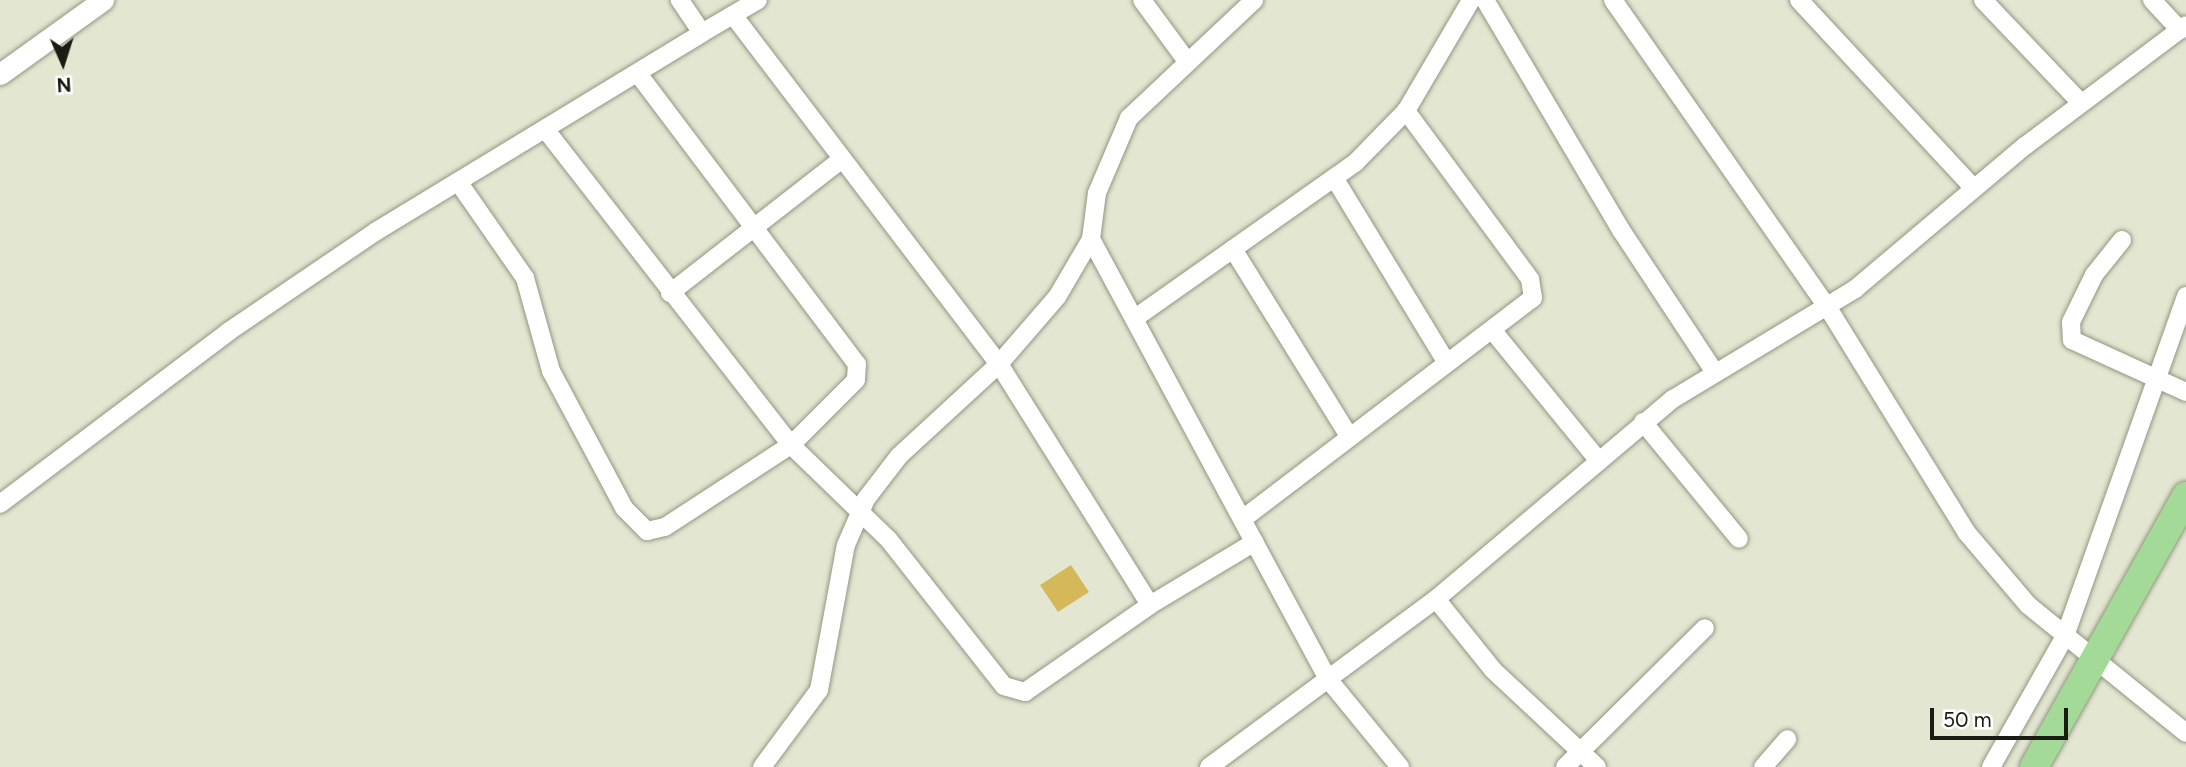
<!DOCTYPE html>
<html>
<head>
<meta charset="utf-8">
<style>
  body { margin:0 }
  #map { position:relative; width:2186px; height:767px; overflow:hidden; background:#e3e7d1; font-family:Figtree,sans-serif }
  div>[style] { position:absolute }
  .building>* { inset:0; background:#d5b85a }
  .roads { filter:drop-shadow(0 0 2px #929681) drop-shadow(0 0 2px #929681) }
  .minor>* { height:18px; margin:-9px; padding:0 9px; transform-origin:9px; border-radius:9px; background:#fff }
  .tertiary>* { height:21px; margin:-10.5px; padding:0 10.5px; transform-origin:10.5px; border-radius:10.5px; background:#fff }
  .primary>* { height:28px; margin:-14px; padding:0 14px; transform-origin:14px; border-radius:14px; background:#a4da97 }
  span { translate:-50% -50%; white-space:nowrap; text-align:center; line-height:1.15; -webkit-text-stroke:7px #fff; paint-order:stroke }
  .north { position:absolute; left:28px; top:28px; width:70px; height:70px; -webkit-text-stroke:5px #fff; paint-order:stroke; rotate:177deg; font-size:19px; font-weight:700; line-height:28px; text-align:center; color:#1a1b13 }
  .north::after { content:''; display:block; margin:auto; width:24px; height:32px; background:#1a1b13; clip-path:polygon(50% 0,100% 100%,50% 72%,0 100%) }
  .scale { position:absolute; left:1930px; top:708px; width:138px; height:32px; box-sizing:border-box; border:4px solid #1a1b13; border-top:0; padding-left:9px; font-size:21px; line-height:24px; white-space:nowrap; color:#1a1b13; -webkit-text-stroke:5px #fff; paint-order:stroke }
</style>
</head>
<body>
<div id="map">
  <div class="building">
    <i style="clip-path:polygon(1071px 565px,1089px 592px,1058px 612px,1040px 585px)"></i>
  </div>
  <div class="roads">
    <div class="minor">
      <i style="left:1142px;top:0;width:74px;rotate:53.7deg"></i>
      <i style="left:1485px;top:0;width:267px;rotate:59.4deg"></i>
      <i style="left:1621px;top:230px;width:169px;rotate:56.6deg"></i>
      <i style="left:1613px;top:0;width:376px;rotate:55.1deg"></i>
      <i style="left:1828px;top:308px;width:264px;rotate:58.3deg"></i>
      <i style="left:1967px;top:533px;width:94px;rotate:49.7deg"></i>
      <i style="left:2028px;top:605px;width:203px;rotate:39deg"></i>
      <i style="left:1799px;top:0;width:257px;rotate:47.1deg"></i>
      <i style="left:1983px;top:0;width:142px;rotate:46.4deg"></i>
      <i style="left:2152px;top:0;width:41px;rotate:47deg"></i>
      <i style="left:733px;top:15px;width:439px;rotate:52.7deg"></i>
      <i style="left:999px;top:364px;width:284px;rotate:57.9deg"></i>
      <i style="left:1150px;top:605px;width:122px;rotate:-31deg"></i>
      <i style="left:702px;top:33px;width:65px;rotate:-30.5deg"></i>
      <i style="left:639px;top:75px;width:362px;rotate:53deg"></i>
      <i style="left:857px;top:364px;width:16px;rotate:94deg"></i>
      <i style="left:856px;top:380px;width:92px;rotate:135deg"></i>
      <i style="left:791px;top:445px;width:136px;rotate:44.1deg"></i>
      <i style="left:889px;top:540px;width:186px;rotate:51.8deg"></i>
      <i style="left:1004px;top:686px;width:22px;rotate:16deg"></i>
      <i style="left:1025px;top:692px;width:152px;rotate:-34.8deg"></i>
      <i style="left:1335px;top:179px;width:215px;rotate:58.7deg"></i>
      <i style="left:459px;top:183px;width:116px;rotate:55.2deg"></i>
      <i style="left:525px;top:278px;width:97px;rotate:74.4deg"></i>
      <i style="left:551px;top:371px;width:155px;rotate:61.9deg"></i>
      <i style="left:624px;top:508px;width:33px;rotate:45deg"></i>
      <i style="left:647px;top:531px;width:18px;rotate:-13deg"></i>
      <i style="left:665px;top:527px;width:150px;rotate:-33.1deg"></i>
      <i style="left:791px;top:445px;width:395px;rotate:-127.9deg"></i>
      <i style="left:1091px;top:239px;width:500px;rotate:61.7deg"></i>
      <i style="left:1328px;top:679px;width:114px;rotate:50.7deg"></i>
      <i style="left:2122px;top:240px;width:45px;rotate:128.7deg"></i>
      <i style="left:2094px;top:275px;width:52px;rotate:116.1deg"></i>
      <i style="left:2071px;top:322px;width:18px;rotate:87deg"></i>
      <i style="left:2072px;top:340px;width:125px;rotate:24.5deg"></i>
      <i style="left:1233px;top:249px;width:220px;rotate:58.2deg"></i>
      <i style="left:670px;top:293px;width:217px;rotate:-37.9deg"></i>
      <i style="left:1138px;top:316px;width:266px;rotate:-35.2deg"></i>
      <i style="left:1355px;top:163px;width:73px;rotate:-45.6deg"></i>
      <i style="left:1406px;top:111px;width:129px;rotate:-59.6deg"></i>
      <i style="left:1493px;top:331px;width:168px;rotate:50.8deg"></i>
      <i style="left:1643px;top:422px;width:151px;rotate:50.6deg"></i>
      <i style="left:0;top:504px;width:286px;rotate:-37deg"></i>
      <i style="left:228px;top:332px;width:178px;rotate:-34.2deg"></i>
      <i style="left:375px;top:232px;width:383px;rotate:-31.3deg"></i>
      <i style="left:702px;top:33px;width:40px;rotate:-124deg"></i>
      <i style="left:1244px;top:518px;width:363px;rotate:-37.3deg"></i>
      <i style="left:1533px;top:298px;width:19px;rotate:-99deg"></i>
      <i style="left:1530px;top:279px;width:209px;rotate:-126.4deg"></i>
      <i style="left:1436px;top:599px;width:91px;rotate:51.2deg"></i>
      <i style="left:1493px;top:670px;width:142px;rotate:43deg"></i>
      <i style="left:762px;top:767px;width:96px;rotate:-53.5deg"></i>
      <i style="left:819px;top:690px;width:147px;rotate:-79.5deg"></i>
      <i style="left:846px;top:545px;width:50px;rotate:-66.5deg"></i>
      <i style="left:866px;top:499px;width:54px;rotate:-52.5deg"></i>
      <i style="left:899px;top:456px;width:136px;rotate:-42.6deg"></i>
      <i style="left:999px;top:364px;width:89px;rotate:-49.1deg"></i>
      <i style="left:1057px;top:297px;width:67px;rotate:-59.6deg"></i>
      <i style="left:1091px;top:239px;width:46px;rotate:-82.6deg"></i>
      <i style="left:1097px;top:193px;width:82px;rotate:-66.9deg"></i>
      <i style="left:1129px;top:118px;width:172px;rotate:-43.3deg"></i>
      <i style="left:1209px;top:767px;width:282px;rotate:-36.5deg"></i>
      <i style="left:1436px;top:599px;width:310px;rotate:-40.2deg"></i>
      <i style="left:1673px;top:399px;width:213px;rotate:-31.1deg"></i>
      <i style="left:1855px;top:289px;width:222px;rotate:-40.1deg"></i>
      <i style="left:2025px;top:146px;width:201px;rotate:-36.9deg"></i>
      <i style="left:1565px;top:767px;width:197px;rotate:-44.8deg"></i>
      <i style="left:1763px;top:767px;width:37px;rotate:-49deg"></i>
      <i style="left:1991px;top:767px;width:150px;rotate:-60.5deg"></i>
      <i style="left:2065px;top:636px;width:361px;rotate:-70.4deg"></i>
    </div>
    <div class="tertiary">
      <i style="left:0;top:74px;width:127px;rotate:-35.7deg"></i>
    </div>
    <div class="primary">
      <i style="left:2034px;top:767px;width:311px;rotate:-60.7deg"></i>
    </div>
  </div>
  <div class="north">N</div>
  <div class="scale">50 m</div>
</div>
</body>
</html>
